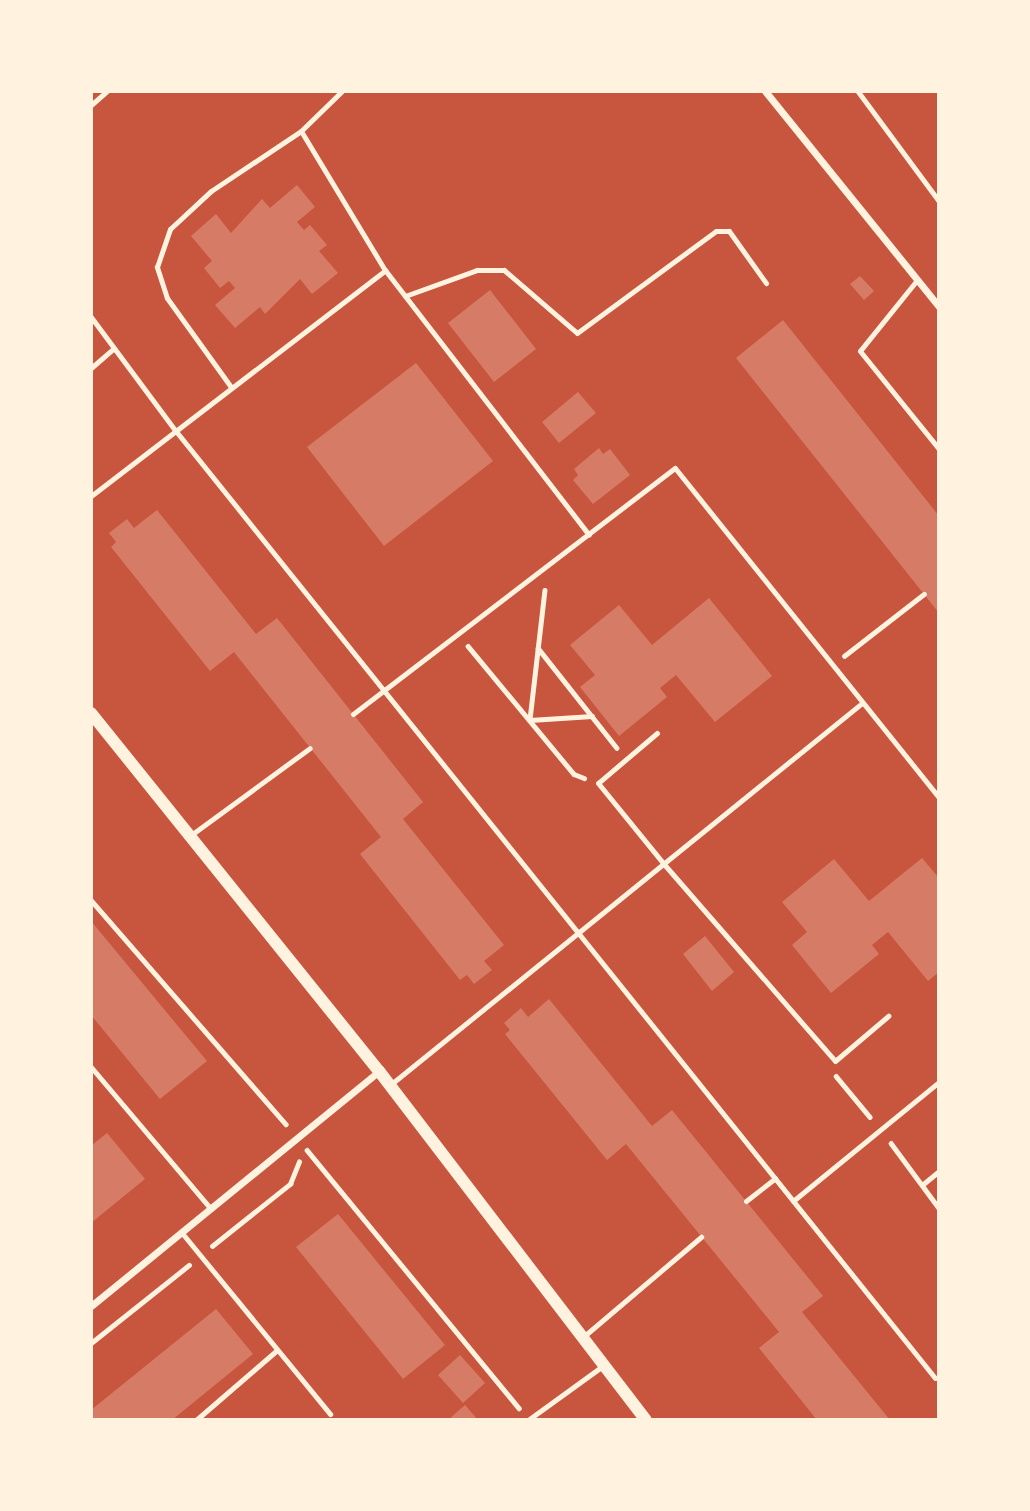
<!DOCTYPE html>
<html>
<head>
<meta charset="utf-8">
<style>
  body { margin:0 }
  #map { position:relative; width:1030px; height:1511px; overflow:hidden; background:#c8553d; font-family:"Golos Text",sans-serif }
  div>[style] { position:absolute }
  .building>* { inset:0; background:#d67c66 }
  .path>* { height:4.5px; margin:-2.25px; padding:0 2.25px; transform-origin:2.25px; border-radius:2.25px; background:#fff3e0 }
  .service>* { height:5px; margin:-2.5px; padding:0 2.5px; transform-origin:2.5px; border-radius:2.5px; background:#fff3e0 }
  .minor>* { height:7px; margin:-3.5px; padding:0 3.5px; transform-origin:3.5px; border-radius:3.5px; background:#fff3e0 }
  .tertiary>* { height:12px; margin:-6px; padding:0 6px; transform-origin:6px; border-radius:6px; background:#fff3e0 }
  span { translate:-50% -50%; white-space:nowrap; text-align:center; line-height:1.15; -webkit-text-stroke:6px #fff3e0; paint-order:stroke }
  .frame { position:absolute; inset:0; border:93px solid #fff3e0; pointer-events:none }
</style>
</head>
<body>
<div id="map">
  <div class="building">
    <i style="clip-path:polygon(297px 185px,315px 207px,297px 222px,304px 230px,310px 225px,327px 245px,319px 251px,338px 273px,312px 294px,300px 279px,265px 314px,260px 307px,235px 328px,215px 305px,235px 288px,229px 281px,220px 288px,204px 268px,212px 261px,191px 236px,216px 214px,231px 233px,262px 199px,270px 208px)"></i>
    <i style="clip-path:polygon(860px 276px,874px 291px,864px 300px,850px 284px)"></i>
    <i style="clip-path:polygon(490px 290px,536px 349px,494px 382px,448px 323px)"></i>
    <i style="clip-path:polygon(783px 320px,939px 516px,939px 613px,736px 358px)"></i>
    <i style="clip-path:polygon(416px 363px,493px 461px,384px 546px,307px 447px)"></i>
    <i style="clip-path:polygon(578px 392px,596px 413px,559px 443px,542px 422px)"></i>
    <i style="clip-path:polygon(599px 448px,603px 454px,610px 449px,630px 475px,593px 504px,573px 480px,578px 475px,574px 469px)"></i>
    <i style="clip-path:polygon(157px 510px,256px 634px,277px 618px,423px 802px,403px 819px,504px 945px,484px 961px,492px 970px,474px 984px,467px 975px,460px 980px,360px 854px,381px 837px,234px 652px,210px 671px,111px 547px,116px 542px,109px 533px,127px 519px,134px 528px)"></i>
    <i style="clip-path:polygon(709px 598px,772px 676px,715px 722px,676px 675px,660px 688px,667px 697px,619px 736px,580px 687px,595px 675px,570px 645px,619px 605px,652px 645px)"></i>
    <i style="clip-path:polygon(922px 858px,939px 878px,939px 972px,928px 981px,888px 932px,872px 945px,879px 954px,831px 993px,792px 945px,807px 932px,782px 902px,834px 859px,869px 901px)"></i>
    <i style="clip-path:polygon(91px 921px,207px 1061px,160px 1099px,91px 1015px)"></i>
    <i style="clip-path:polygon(705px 936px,734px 972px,712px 991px,683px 954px)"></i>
    <i style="clip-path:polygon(549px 999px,652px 1126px,672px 1110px,823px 1296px,802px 1312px,890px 1420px,817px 1420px,759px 1348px,779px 1332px,626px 1144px,607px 1160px,505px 1034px,510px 1030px,504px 1023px,521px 1008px,528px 1017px)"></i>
    <i style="clip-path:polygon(107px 1133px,145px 1179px,91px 1223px,91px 1146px)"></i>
    <i style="clip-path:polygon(338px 1214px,445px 1345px,403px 1379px,296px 1247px)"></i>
    <i style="clip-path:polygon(216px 1309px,253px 1354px,172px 1420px,91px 1420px,91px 1410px)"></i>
    <i style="clip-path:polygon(460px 1355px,485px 1383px,463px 1403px,438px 1375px)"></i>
    <i style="clip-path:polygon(465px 1405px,478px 1420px,448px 1420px)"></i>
  </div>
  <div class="path">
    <i style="left:858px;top:91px;width:137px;rotate:53.6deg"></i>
    <i style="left:545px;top:590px;width:131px;rotate:96.6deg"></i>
    <i style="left:530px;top:720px;width:62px;rotate:-3.7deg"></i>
    <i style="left:468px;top:646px;width:166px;rotate:50.4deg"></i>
    <i style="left:574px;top:774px;width:11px;rotate:22deg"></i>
    <i style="left:538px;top:648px;width:127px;rotate:51.7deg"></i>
    <i style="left:844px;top:656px;width:101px;rotate:-37.8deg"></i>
    <i style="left:91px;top:900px;width:297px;rotate:49deg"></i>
    <i style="left:836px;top:1076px;width:53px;rotate:50.3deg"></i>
    <i style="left:891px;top:1143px;width:81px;rotate:53.6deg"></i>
    <i style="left:307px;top:1150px;width:334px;rotate:50.6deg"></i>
    <i style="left:922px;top:1185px;width:22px;rotate:-39deg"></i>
    <i style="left:212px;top:1246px;width:100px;rotate:-38.5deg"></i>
    <i style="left:290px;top:1184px;width:24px;rotate:-68deg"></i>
    <i style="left:91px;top:1343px;width:125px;rotate:-38.5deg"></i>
  </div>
  <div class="service">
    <i style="left:342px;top:91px;width:57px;rotate:135.7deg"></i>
    <i style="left:301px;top:131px;width:162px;rotate:58.9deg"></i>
    <i style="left:385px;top:270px;width:334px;rotate:52.4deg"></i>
    <i style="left:91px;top:105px;width:21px;rotate:-41deg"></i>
    <i style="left:917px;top:280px;width:91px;rotate:128.8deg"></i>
    <i style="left:860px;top:351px;width:126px;rotate:51.1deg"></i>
    <i style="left:405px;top:296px;width:77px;rotate:-19.9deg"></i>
    <i style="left:477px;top:270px;width:27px"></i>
    <i style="left:504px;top:270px;width:96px;rotate:40.8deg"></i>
    <i style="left:577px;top:333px;width:172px;rotate:-36.3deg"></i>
    <i style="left:716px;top:231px;width:13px"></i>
    <i style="left:729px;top:231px;width:64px;rotate:54.6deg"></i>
    <i style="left:91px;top:317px;width:141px;rotate:53.4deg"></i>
    <i style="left:175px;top:430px;width:1215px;rotate:51.28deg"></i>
    <i style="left:91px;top:368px;width:30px;rotate:-41deg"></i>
    <i style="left:231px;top:387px;width:110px;rotate:-125.7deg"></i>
    <i style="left:167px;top:298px;width:33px;rotate:-108deg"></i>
    <i style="left:157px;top:267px;width:40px;rotate:-71.1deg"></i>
    <i style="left:170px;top:229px;width:56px;rotate:-42.8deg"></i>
    <i style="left:211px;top:191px;width:108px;rotate:-33.7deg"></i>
    <i style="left:91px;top:496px;width:371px;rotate:-37.5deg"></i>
    <i style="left:353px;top:714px;width:405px;rotate:-37.4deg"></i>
    <i style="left:675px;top:468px;width:423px;rotate:51.3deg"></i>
    <i style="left:657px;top:733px;width:77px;rotate:139.7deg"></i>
    <i style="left:598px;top:783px;width:103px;rotate:50.9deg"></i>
    <i style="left:663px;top:863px;width:262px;rotate:49deg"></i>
    <i style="left:835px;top:1061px;width:70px;rotate:-40.3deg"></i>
    <i style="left:191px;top:835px;width:147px;rotate:-36.2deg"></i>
    <i style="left:91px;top:1067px;width:186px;rotate:49.8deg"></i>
    <i style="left:390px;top:1085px;width:607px;rotate:-38.98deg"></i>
    <i style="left:746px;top:1201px;width:37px;rotate:-38deg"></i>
    <i style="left:793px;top:1201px;width:188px;rotate:-39.2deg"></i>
    <i style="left:182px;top:1233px;width:234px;rotate:50.7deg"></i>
    <i style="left:583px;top:1337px;width:155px;rotate:-40.3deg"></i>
    <i style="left:196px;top:1420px;width:106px;rotate:-40.8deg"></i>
    <i style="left:528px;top:1420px;width:94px;rotate:-35.9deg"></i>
  </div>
  <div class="minor">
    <i style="left:765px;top:91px;width:277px;rotate:51.1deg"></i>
    <i style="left:91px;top:1306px;width:372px;rotate:-39.2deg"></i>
  </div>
  <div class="tertiary">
    <i style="left:91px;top:713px;width:459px;rotate:51.2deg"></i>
    <i style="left:379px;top:1071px;width:439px;rotate:52.6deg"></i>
  </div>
  <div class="frame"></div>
</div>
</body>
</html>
